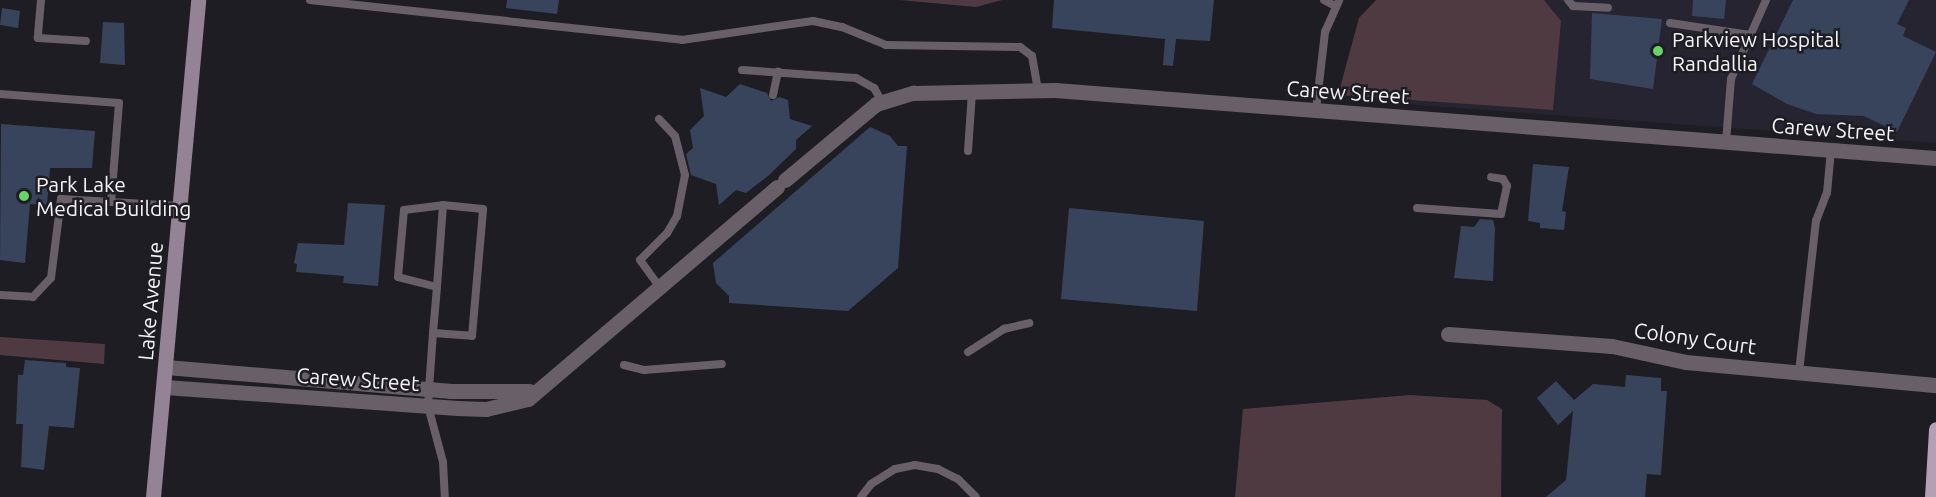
<!DOCTYPE html>
<html>
<head>
<meta charset="utf-8">
<style>
  body { margin:0 }
  #map { position:relative; width:1936px; height:497px; overflow:hidden; background:#1e1d24; font-family:Ubuntu,sans-serif }
  div>[style] { position:absolute }
  .built>* { inset:0; background:#262430 }
  .green>* { inset:0; background:#503a42 }
  .building>* { inset:0; background:#38445c }
  .service>* { height:8px; margin:-4px; padding:0 4px; transform-origin:4px; border-radius:4px; background:#685f69 }
  .minor>* { height:15px; margin:-7.5px; padding:0 7.5px; transform-origin:7.5px; border-radius:7.5px; background:#685f69 }
  .secondary>* { height:15px; margin:-7.5px; padding:0 7.5px; transform-origin:7.5px; border-radius:7.5px; background:#938394 }
  .primary>* { height:15px; margin:-7.5px; padding:0 7.5px; transform-origin:7.5px; border-radius:7.5px; background:#b4a0b5 }
  .dots>* { width:16px; height:16px; translate:-50% -50%; box-sizing:border-box; border:3px solid #1e1d24; border-radius:50% }
  span { translate:-50% -50%; white-space:nowrap; text-align:center; line-height:1.15; -webkit-text-stroke:5px #1e1d24; paint-order:stroke }
  .poi-label { font-size:21px; color:#f3f2f7 }
  .left { translate:0 -50%; text-align:left }
  .street-label { font-size:21px; color:#f3f2f7 }
</style>
</head>
<body>
<div id="map">
  <div class="built">
    <i style="clip-path:polygon(1386px 0,1936px 0,1936px 143px,1375px 102px)"></i>
  </div>
  <div class="green">
    <i style="clip-path:polygon(899px 0,1002px 0,976px 7px)"></i>
    <i style="clip-path:polygon(1376px 0,1544px 0,1561px 21px,1553px 110px,1338px 95px,1359px 18px)"></i>
    <i style="clip-path:polygon(0 337px,105px 344px,104px 364px,0 355px)"></i>
    <i style="clip-path:polygon(1410px 395px,1487px 400px,1502px 409px,1501px 497px,1235px 497px,1243px 409px)"></i>
  </div>
  <div class="building">
    <i style="clip-path:polygon(507px 0,559px 0,557px 14px,506px 8px)"></i>
    <i style="clip-path:polygon(1054px 0,1214px 0,1210px 41px,1176px 39px,1173px 66px,1163px 65px,1165px 39px,1052px 28px)"></i>
    <i style="clip-path:polygon(1693px 0,1726px 0,1724px 19px,1692px 16px)"></i>
    <i style="clip-path:polygon(1793px 0,1909px 0,1897px 24px,1906px 28px,1903px 36px,1936px 52px,1897px 132px,1864px 116px,1816px 114px,1787px 104px,1752px 84px)"></i>
    <i style="clip-path:polygon(2px 8px,20px 11px,18px 28px,0 25px)"></i>
    <i style="clip-path:polygon(1592px 13px,1662px 19px,1653px 89px,1590px 79px)"></i>
    <i style="clip-path:polygon(103px 22px,124px 23px,125px 65px,100px 63px)"></i>
    <i style="clip-path:polygon(740px 84px,767px 93px,771px 101px,779px 97px,788px 100px,790px 119px,812px 126px,796px 140px,796px 149px,768px 176px,746px 193px,736px 190px,719px 205px,716px 184px,691px 175px,686px 154px,693px 148px,690px 130px,704px 116px,700px 88px,726px 97px)"></i>
    <i style="clip-path:polygon(1px 124px,95px 131px,92px 168px,50px 168px,47px 205px,30px 204px,25px 263px,0 260px)"></i>
    <i style="clip-path:polygon(870px 127px,890px 136px,898px 146px,907px 146px,898px 268px,848px 311px,729px 303px,729px 296px,716px 283px,713px 263px)"></i>
    <i style="clip-path:polygon(1533px 164px,1569px 167px,1562px 211px,1566px 212px,1564px 230px,1540px 228px,1540px 223px,1528px 221px)"></i>
    <i style="clip-path:polygon(348px 203px,385px 205px,378px 286px,343px 283px,344px 276px,296px 272px,297px 264px,294px 263px,298px 243px,344px 245px)"></i>
    <i style="clip-path:polygon(1069px 208px,1204px 221px,1197px 311px,1061px 299px)"></i>
    <i style="clip-path:polygon(1480px 219px,1493px 220px,1495px 228px,1493px 281px,1454px 278px,1461px 226px,1474px 227px)"></i>
    <i style="clip-path:polygon(25px 360px,66px 363px,66px 367px,80px 368px,74px 428px,49px 426px,44px 470px,21px 467px,23px 424px,16px 424px,18px 375px,23px 375px)"></i>
    <i style="clip-path:polygon(1626px 375px,1661px 378px,1661px 391px,1667px 391px,1661px 475px,1647px 474px,1645px 497px,1546px 497px,1566px 480px,1573px 411px,1558px 425px,1537px 398px,1556px 381px,1574px 400px,1593px 384px,1625px 387px)"></i>
  </div>
  <div class="service">
    <i style="left:41px;top:0;width:38px;rotate:95deg"></i>
    <i style="left:38px;top:38px;width:48px;rotate:3.6deg"></i>
    <i style="left:310px;top:0;width:374px;rotate:6.1deg"></i>
    <i style="left:682px;top:40px;width:132px;rotate:-8.3deg"></i>
    <i style="left:813px;top:21px;width:30px;rotate:12deg"></i>
    <i style="left:842px;top:27px;width:48px;rotate:22.2deg"></i>
    <i style="left:886px;top:45px;width:134px;rotate:0.9deg"></i>
    <i style="left:1020px;top:47px;width:15px;rotate:37deg"></i>
    <i style="left:1032px;top:56px;width:36px;rotate:80deg"></i>
    <i style="left:1324px;top:0;width:13px;rotate:29deg"></i>
    <i style="left:1568px;top:0;width:8px;rotate:50deg"></i>
    <i style="left:1573px;top:6px;width:35px;rotate:3deg"></i>
    <i style="left:1670px;top:23px;width:81px;rotate:8.5deg"></i>
    <i style="left:742px;top:70px;width:114px;rotate:4deg"></i>
    <i style="left:856px;top:78px;width:21px;rotate:29deg"></i>
    <i style="left:874px;top:88px;width:16px;rotate:60deg"></i>
    <i style="left:0;top:94px;width:119px;rotate:4.3deg"></i>
    <i style="left:119px;top:103px;width:99px;rotate:94.6deg"></i>
    <i style="left:773px;top:95px;width:24px;rotate:-78deg"></i>
    <i style="left:1316px;top:110px;width:79px;rotate:-83.4deg"></i>
    <i style="left:1325px;top:32px;width:35px;rotate:-66deg"></i>
    <i style="left:659px;top:119px;width:23px;rotate:47deg"></i>
    <i style="left:675px;top:136px;width:40px;rotate:75.6deg"></i>
    <i style="left:685px;top:175px;width:42px;rotate:101deg"></i>
    <i style="left:677px;top:216px;width:20px;rotate:120deg"></i>
    <i style="left:667px;top:233px;width:38px;rotate:135deg"></i>
    <i style="left:640px;top:260px;width:34px;rotate:54deg"></i>
    <i style="left:1726px;top:142px;width:63px;rotate:-85.5deg"></i>
    <i style="left:1731px;top:79px;width:86px;rotate:-66.1deg"></i>
    <i style="left:968px;top:151px;width:59px;rotate:-86.1deg"></i>
    <i style="left:1417px;top:208px;width:84px;rotate:4.1deg"></i>
    <i style="left:1501px;top:214px;width:29px;rotate:-78deg"></i>
    <i style="left:1507px;top:186px;width:8px;rotate:-120deg"></i>
    <i style="left:1503px;top:179px;width:12px;rotate:-171deg"></i>
    <i style="left:437px;top:287px;width:40px;rotate:-165.6deg"></i>
    <i style="left:398px;top:277px;width:67px;rotate:-84.9deg"></i>
    <i style="left:404px;top:210px;width:39px;rotate:-7deg"></i>
    <i style="left:0;top:295px;width:33px;rotate:3deg"></i>
    <i style="left:33px;top:297px;width:26px;rotate:-47deg"></i>
    <i style="left:51px;top:278px;width:80px;rotate:-82.8deg"></i>
    <i style="left:61px;top:199px;width:118px;rotate:3.4deg"></i>
    <i style="left:433px;top:333px;width:39px;rotate:4deg"></i>
    <i style="left:472px;top:336px;width:127px;rotate:-85deg"></i>
    <i style="left:483px;top:209px;width:40px;rotate:-174.3deg"></i>
    <i style="left:443px;top:205px;width:82px;rotate:94.2deg"></i>
    <i style="left:437px;top:287px;width:46px;rotate:95deg"></i>
    <i style="left:433px;top:333px;width:56px;rotate:94.1deg"></i>
    <i style="left:429px;top:389px;width:17px;rotate:93deg"></i>
    <i style="left:428px;top:406px;width:58px;rotate:75deg"></i>
    <i style="left:443px;top:462px;width:35px;rotate:87deg"></i>
    <i style="left:968px;top:352px;width:43px;rotate:-32.6deg"></i>
    <i style="left:1004px;top:329px;width:26px;rotate:-13deg"></i>
    <i style="left:624px;top:365px;width:21px;rotate:14deg"></i>
    <i style="left:644px;top:370px;width:78px;rotate:-4.4deg"></i>
    <i style="left:1799px;top:372px;width:152px;rotate:-83.6deg"></i>
    <i style="left:1816px;top:221px;width:30px;rotate:-69deg"></i>
    <i style="left:1827px;top:193px;width:43px;rotate:-84.7deg"></i>
    <i style="left:861px;top:497px;width:16px;rotate:-52deg"></i>
    <i style="left:871px;top:484px;width:28px;rotate:-32deg"></i>
    <i style="left:895px;top:469px;width:20px;rotate:-11deg"></i>
    <i style="left:915px;top:465px;width:23px;rotate:10deg"></i>
    <i style="left:938px;top:469px;width:22px;rotate:27deg"></i>
    <i style="left:958px;top:479px;width:25px;rotate:45deg"></i>
  </div>
  <div class="minor">
    <i style="left:785px;top:180px;width:119px;rotate:-39.9deg"></i>
    <i style="left:876px;top:104px;width:39px;rotate:-17deg"></i>
    <i style="left:913px;top:93px;width:142px;rotate:-1.2deg"></i>
    <i style="left:1055px;top:90px;width:884px;rotate:4.41deg"></i>
    <i style="left:1448px;top:334px;width:164px;rotate:4.2deg"></i>
    <i style="left:1612px;top:346px;width:76px;rotate:12.2deg"></i>
    <i style="left:1686px;top:362px;width:251px;rotate:5.3deg"></i>
    <i style="left:166px;top:367px;width:286px;rotate:4.8deg"></i>
    <i style="left:451px;top:391px;width:78px"></i>
    <i style="left:165px;top:387px;width:293px;rotate:4.1deg"></i>
    <i style="left:457px;top:408px;width:29px;rotate:2deg"></i>
    <i style="left:486px;top:409px;width:43px;rotate:-13.4deg"></i>
    <i style="left:528px;top:399px;width:327px;rotate:-40.4deg"></i>
  </div>
  <div class="secondary">
    <i style="left:153px;top:497px;width:499px;rotate:-84.8deg"></i>
  </div>
  <div class="primary">
    <i style="left:1932px;top:497px;width:68px;rotate:-86.6deg"></i>
  </div>
  <div class="dots">
    <i style="left:1658px;top:51px;background:#67d465"></i>
    <i style="left:24px;top:196px;background:#67d465"></i>
  </div>
  <div class="poi-label">
    <span class="left" style="left:1672px;top:51px">Parkview Hospital<br>Randallia</span>
    <span class="left" style="left:36px;top:196px">Park Lake<br>Medical Building</span>
  </div>
  <div class="street-label">
    <span style="left:1348px;top:92px;rotate:4deg">Carew Street</span>
    <span style="left:1833px;top:129px;rotate:4deg">Carew Street</span>
    <span style="left:150px;top:301px;rotate:-85deg">Lake Avenue</span>
    <span style="left:1695px;top:338px;rotate:8deg">Colony Court</span>
    <span style="left:358px;top:379px;rotate:4deg">Carew Street</span>
  </div>
</div>
</body>
</html>
